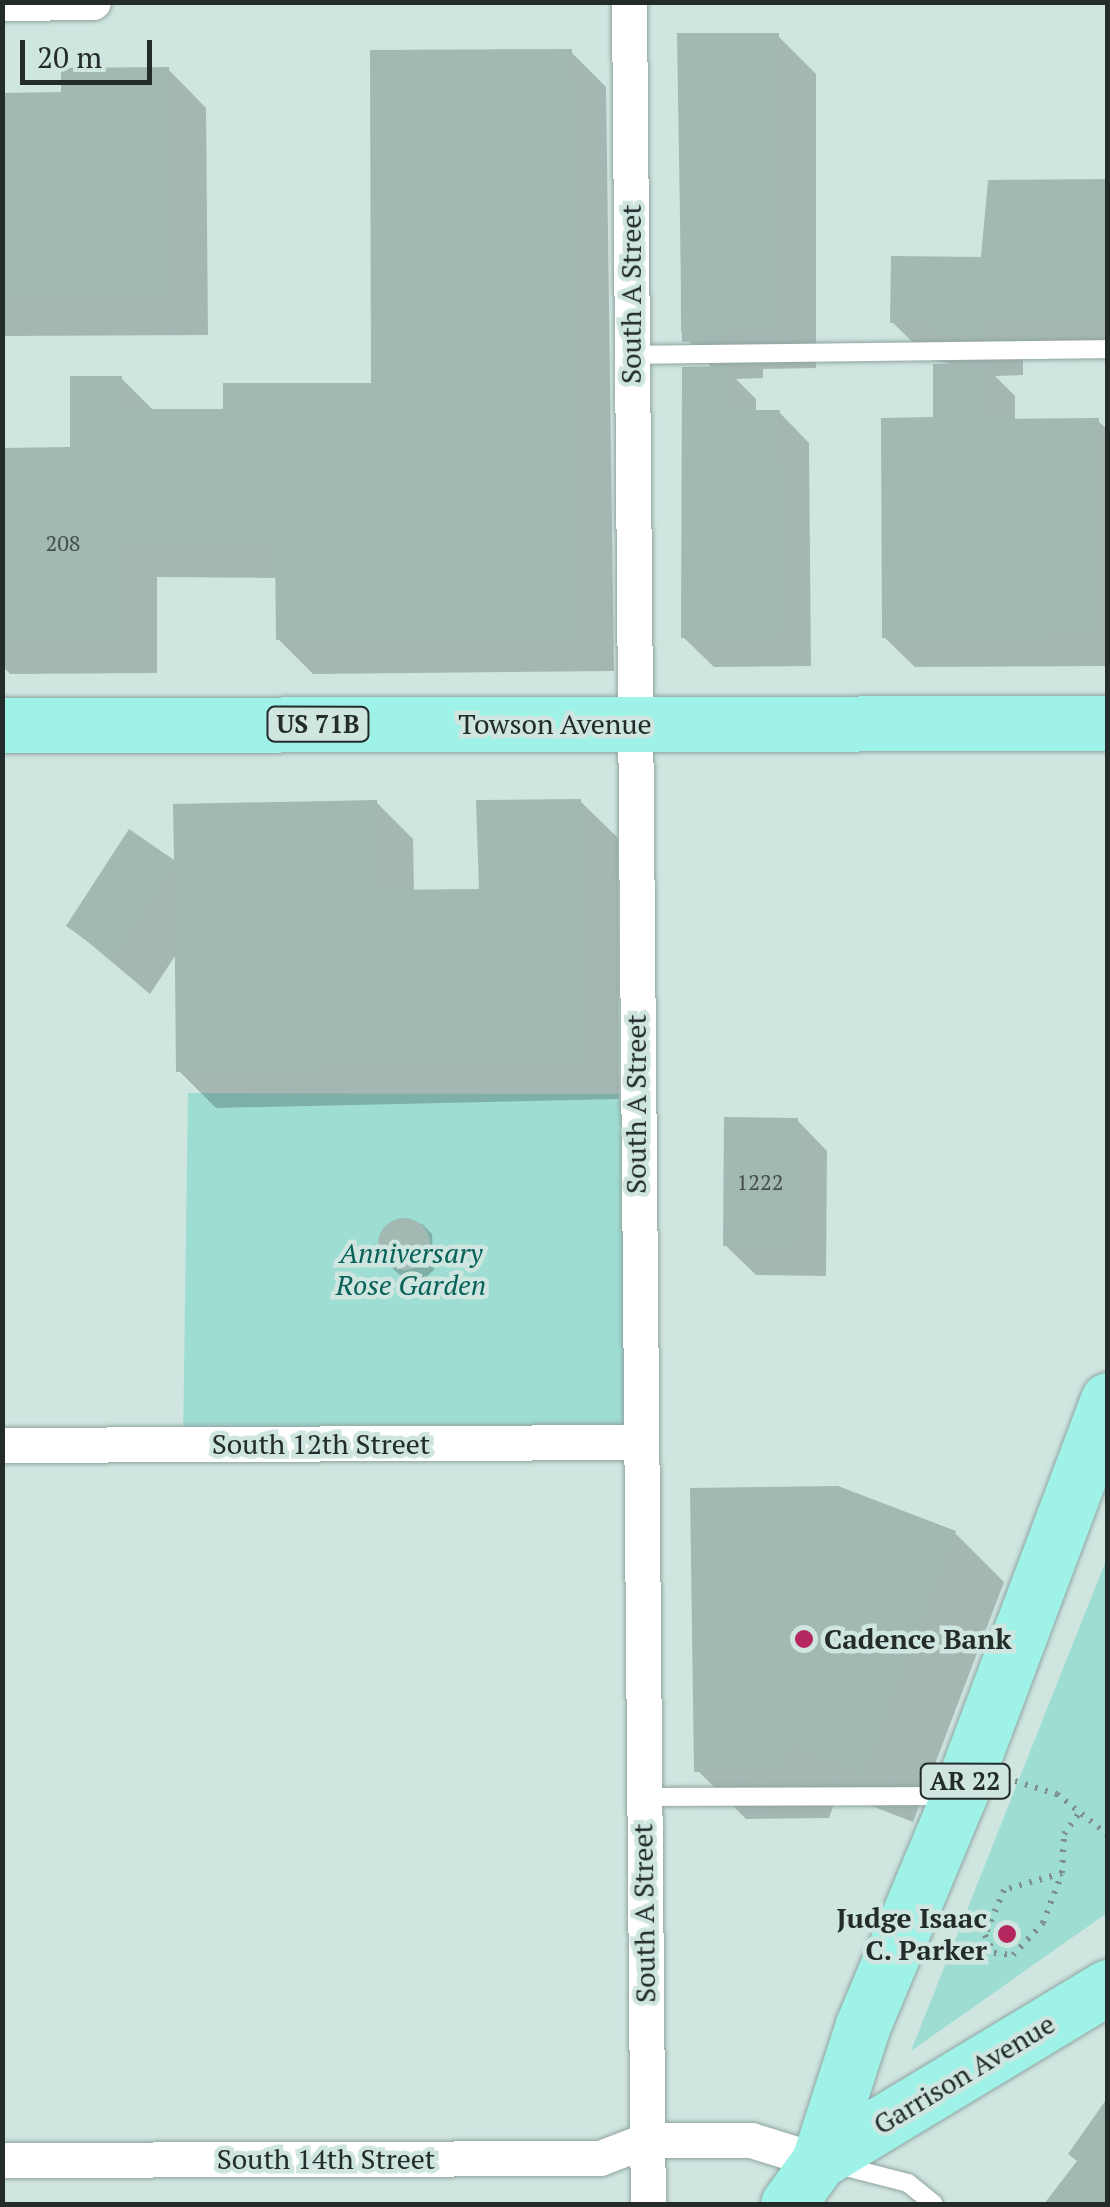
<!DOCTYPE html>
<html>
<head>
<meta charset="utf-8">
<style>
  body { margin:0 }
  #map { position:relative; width:1110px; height:2207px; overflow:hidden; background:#cfe5e0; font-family:"PT Serif",serif }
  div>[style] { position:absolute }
  .green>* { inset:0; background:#9eddd2 }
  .shadow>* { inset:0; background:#0003 }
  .building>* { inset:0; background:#a2b8b3 }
  .round { border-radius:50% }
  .path>* { height:6px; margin-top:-3px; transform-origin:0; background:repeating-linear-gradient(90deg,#7f8f8b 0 2.5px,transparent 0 10.5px) }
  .roads { filter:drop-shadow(0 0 2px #90a4a0) drop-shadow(0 0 2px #90a4a0) }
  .service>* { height:18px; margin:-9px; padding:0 9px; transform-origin:9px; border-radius:9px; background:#fff }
  .minor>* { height:35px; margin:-17.5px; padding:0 17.5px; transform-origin:17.5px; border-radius:17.5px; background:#fff }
  .primary>* { height:55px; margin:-27.5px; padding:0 27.5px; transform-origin:27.5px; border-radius:27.5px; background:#9ef2e7 }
  .dots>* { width:28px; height:28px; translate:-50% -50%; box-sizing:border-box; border:5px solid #cfe5e0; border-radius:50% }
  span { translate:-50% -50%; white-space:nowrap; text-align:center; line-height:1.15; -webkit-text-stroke:9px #cfe5e0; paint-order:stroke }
  .number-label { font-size:22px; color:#444f4d }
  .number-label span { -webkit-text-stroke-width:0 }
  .shield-label span { padding:2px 8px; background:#cfe5e0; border:2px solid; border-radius:8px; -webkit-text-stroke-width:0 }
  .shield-label { font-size:25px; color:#242c2b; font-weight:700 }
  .street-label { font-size:28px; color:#242c2b }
  .park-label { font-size:28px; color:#086258; font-style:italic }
  .poi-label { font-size:28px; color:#242c2b; font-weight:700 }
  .left { translate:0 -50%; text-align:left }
  .right { translate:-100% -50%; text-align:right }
  .frame { position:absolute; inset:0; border:5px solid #242c2b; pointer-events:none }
  .scale { position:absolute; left:20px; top:40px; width:132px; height:45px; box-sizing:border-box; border:5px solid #242c2b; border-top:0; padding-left:12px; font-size:30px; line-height:35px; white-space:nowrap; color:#242c2b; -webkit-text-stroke:8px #cfe5e0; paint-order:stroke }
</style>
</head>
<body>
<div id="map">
  <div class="green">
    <i style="clip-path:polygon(188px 1093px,636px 1094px,639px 1442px,183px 1444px)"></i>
    <i style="clip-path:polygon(1107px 1558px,1107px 1913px,911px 2051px)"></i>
  </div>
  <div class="shadow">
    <i style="clip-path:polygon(680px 36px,778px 36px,816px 74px,816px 368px,763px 369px,763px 378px,736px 379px,756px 399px,756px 413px,779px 412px,809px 443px,811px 666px,714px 667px,683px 637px,713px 369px,681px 331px)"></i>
    <i style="clip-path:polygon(571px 52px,606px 87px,614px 671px,313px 674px,278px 639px,278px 578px,157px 577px,157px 673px,10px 674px,2px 666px,2px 450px,73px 450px,121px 378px,154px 411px,226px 411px,374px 386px)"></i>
    <i style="clip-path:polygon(168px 69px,206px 108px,208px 335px,3px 336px,2px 95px,63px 95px)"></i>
    <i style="clip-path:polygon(1108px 182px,1108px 358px,1023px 359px,1023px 375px,995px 376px,1015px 396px,1015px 421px,1098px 421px,1108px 430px,1108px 666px,915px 667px,884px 637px,936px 420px,963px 366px,931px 360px,892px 322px)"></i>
    <i style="clip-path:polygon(580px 801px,618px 838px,619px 1099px,216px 1108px,179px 1071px,177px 953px,150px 994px,69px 926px,176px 864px,376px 802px,413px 839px,414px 892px,481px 891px)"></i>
    <i style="clip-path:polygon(797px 1120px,827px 1151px,826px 1276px,756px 1275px,725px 1245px)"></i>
    <i style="clip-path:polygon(397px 1220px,422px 1224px,432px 1234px,434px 1270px,423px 1280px,400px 1275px,389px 1265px,385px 1230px)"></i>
    <i style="clip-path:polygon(955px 1533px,1004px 1582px,913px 1822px,838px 1793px,829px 1818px,746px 1819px,697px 1770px)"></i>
  </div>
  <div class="building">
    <i style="clip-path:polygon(677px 33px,779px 33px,779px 331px,726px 331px,726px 341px,682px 342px)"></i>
    <i style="clip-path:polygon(572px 49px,580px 637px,276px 640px,275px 544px,123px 543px,123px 639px,2px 639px,2px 448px,70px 447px,70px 376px,122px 376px,122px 409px,223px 409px,223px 383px,371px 383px,370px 50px)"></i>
    <i style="clip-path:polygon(169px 67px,171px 297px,2px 298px,2px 93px,61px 92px,61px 68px)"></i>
    <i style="clip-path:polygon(1108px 179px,1108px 320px,986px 322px,986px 338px,932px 339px,932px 322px,890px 323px,891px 256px,981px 257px,988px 180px)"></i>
    <i style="clip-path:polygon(986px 363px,986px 419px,1099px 418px,1100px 636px,882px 638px,881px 418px,933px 417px,933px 364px)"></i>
    <i style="clip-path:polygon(727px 366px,727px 410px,780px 410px,782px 637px,681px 638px,682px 367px)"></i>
    <i style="clip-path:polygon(581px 799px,582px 1062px,176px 1072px,174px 866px,112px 959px,66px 926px,129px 829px,174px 860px,173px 804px,377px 800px,378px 890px,479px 889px,476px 800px)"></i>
    <i style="clip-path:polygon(724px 1117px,798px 1118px,797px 1247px,723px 1246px)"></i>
    <i class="round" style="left:378px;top:1218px;width:52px;height:52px"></i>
    <i style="clip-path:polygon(838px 1486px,956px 1531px,864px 1775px,790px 1746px,780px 1770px,694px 1772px,690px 1488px)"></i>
    <i style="clip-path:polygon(1108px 2097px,1108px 2204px,1044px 2204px,1077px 2161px,1068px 2154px)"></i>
  </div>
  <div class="path">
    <i style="left:1015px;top:1781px;width:44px;rotate:17.2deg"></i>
    <i style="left:1057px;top:1794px;width:65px;rotate:38.8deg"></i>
    <i style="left:1062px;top:1873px;width:60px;rotate:163.7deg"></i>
    <i style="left:1004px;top:1890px;width:49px;rotate:112.9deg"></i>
    <i style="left:985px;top:1935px;width:20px;rotate:63deg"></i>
    <i style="left:994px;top:1953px;width:19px;rotate:6deg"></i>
    <i style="left:1013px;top:1955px;width:44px;rotate:-46.8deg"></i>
    <i style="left:1043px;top:1923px;width:53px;rotate:-69.2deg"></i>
    <i style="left:1062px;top:1873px;width:39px;rotate:-87deg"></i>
    <i style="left:1064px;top:1834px;width:26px;rotate:-54deg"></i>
  </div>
  <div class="roads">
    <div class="service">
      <i style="left:631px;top:355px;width:477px;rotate:-0.7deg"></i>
      <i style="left:643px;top:1797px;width:311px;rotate:-0.2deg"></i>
      <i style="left:834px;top:2164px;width:76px;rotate:14.4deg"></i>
      <i style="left:908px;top:2183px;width:33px;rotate:39deg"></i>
    </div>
    <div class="minor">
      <i style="left:629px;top:2px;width:2202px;rotate:89.51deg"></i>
      <i style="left:2px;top:3px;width:91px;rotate:-0.6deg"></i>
      <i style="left:2px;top:1445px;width:637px;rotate:-0.27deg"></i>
      <i style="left:2px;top:2160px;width:598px;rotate:-0.19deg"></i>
      <i style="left:600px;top:2158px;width:50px;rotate:-21deg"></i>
      <i style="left:647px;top:2140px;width:104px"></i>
      <i style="left:751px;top:2140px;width:71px;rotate:17.2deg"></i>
    </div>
    <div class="primary">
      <i style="left:2px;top:725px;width:1106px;rotate:-0.1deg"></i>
      <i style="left:819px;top:2161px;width:337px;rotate:-31.1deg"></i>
      <i style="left:788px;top:2204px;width:53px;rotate:-54.2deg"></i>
      <i style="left:819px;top:2161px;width:143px;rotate:-72.1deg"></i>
      <i style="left:863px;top:2025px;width:248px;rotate:-67.3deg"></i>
      <i style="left:959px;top:1796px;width:423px;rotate:-69.4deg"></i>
    </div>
  </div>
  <div class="dots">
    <i style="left:804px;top:1639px;background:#b5285f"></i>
    <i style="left:1007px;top:1934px;background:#b5285f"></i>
  </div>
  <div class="number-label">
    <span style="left:63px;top:543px">208</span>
    <span style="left:760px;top:1182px">1222</span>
  </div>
  <div class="shield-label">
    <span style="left:318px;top:724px">US 71B</span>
    <span style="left:965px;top:1781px">AR 22</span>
  </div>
  <div class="street-label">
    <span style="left:631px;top:294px;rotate:-90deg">South A Street</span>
    <span style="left:555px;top:724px">Towson Avenue</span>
    <span style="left:636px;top:1104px;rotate:-90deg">South A Street</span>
    <span style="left:321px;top:1444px">South 12th Street</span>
    <span style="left:644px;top:1913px;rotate:-91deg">South A Street</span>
    <span style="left:964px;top:2074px;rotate:-31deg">Garrison Avenue</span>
    <span style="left:326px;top:2159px">South 14th Street</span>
  </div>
  <div class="park-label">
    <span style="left:411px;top:1269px">Anniversary<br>Rose Garden</span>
  </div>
  <div class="poi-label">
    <span class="left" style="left:824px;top:1639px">Cadence Bank</span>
    <span class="right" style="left:987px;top:1934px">Judge Isaac<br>C. Parker</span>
  </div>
  <div class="frame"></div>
  <div class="scale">20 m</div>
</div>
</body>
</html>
